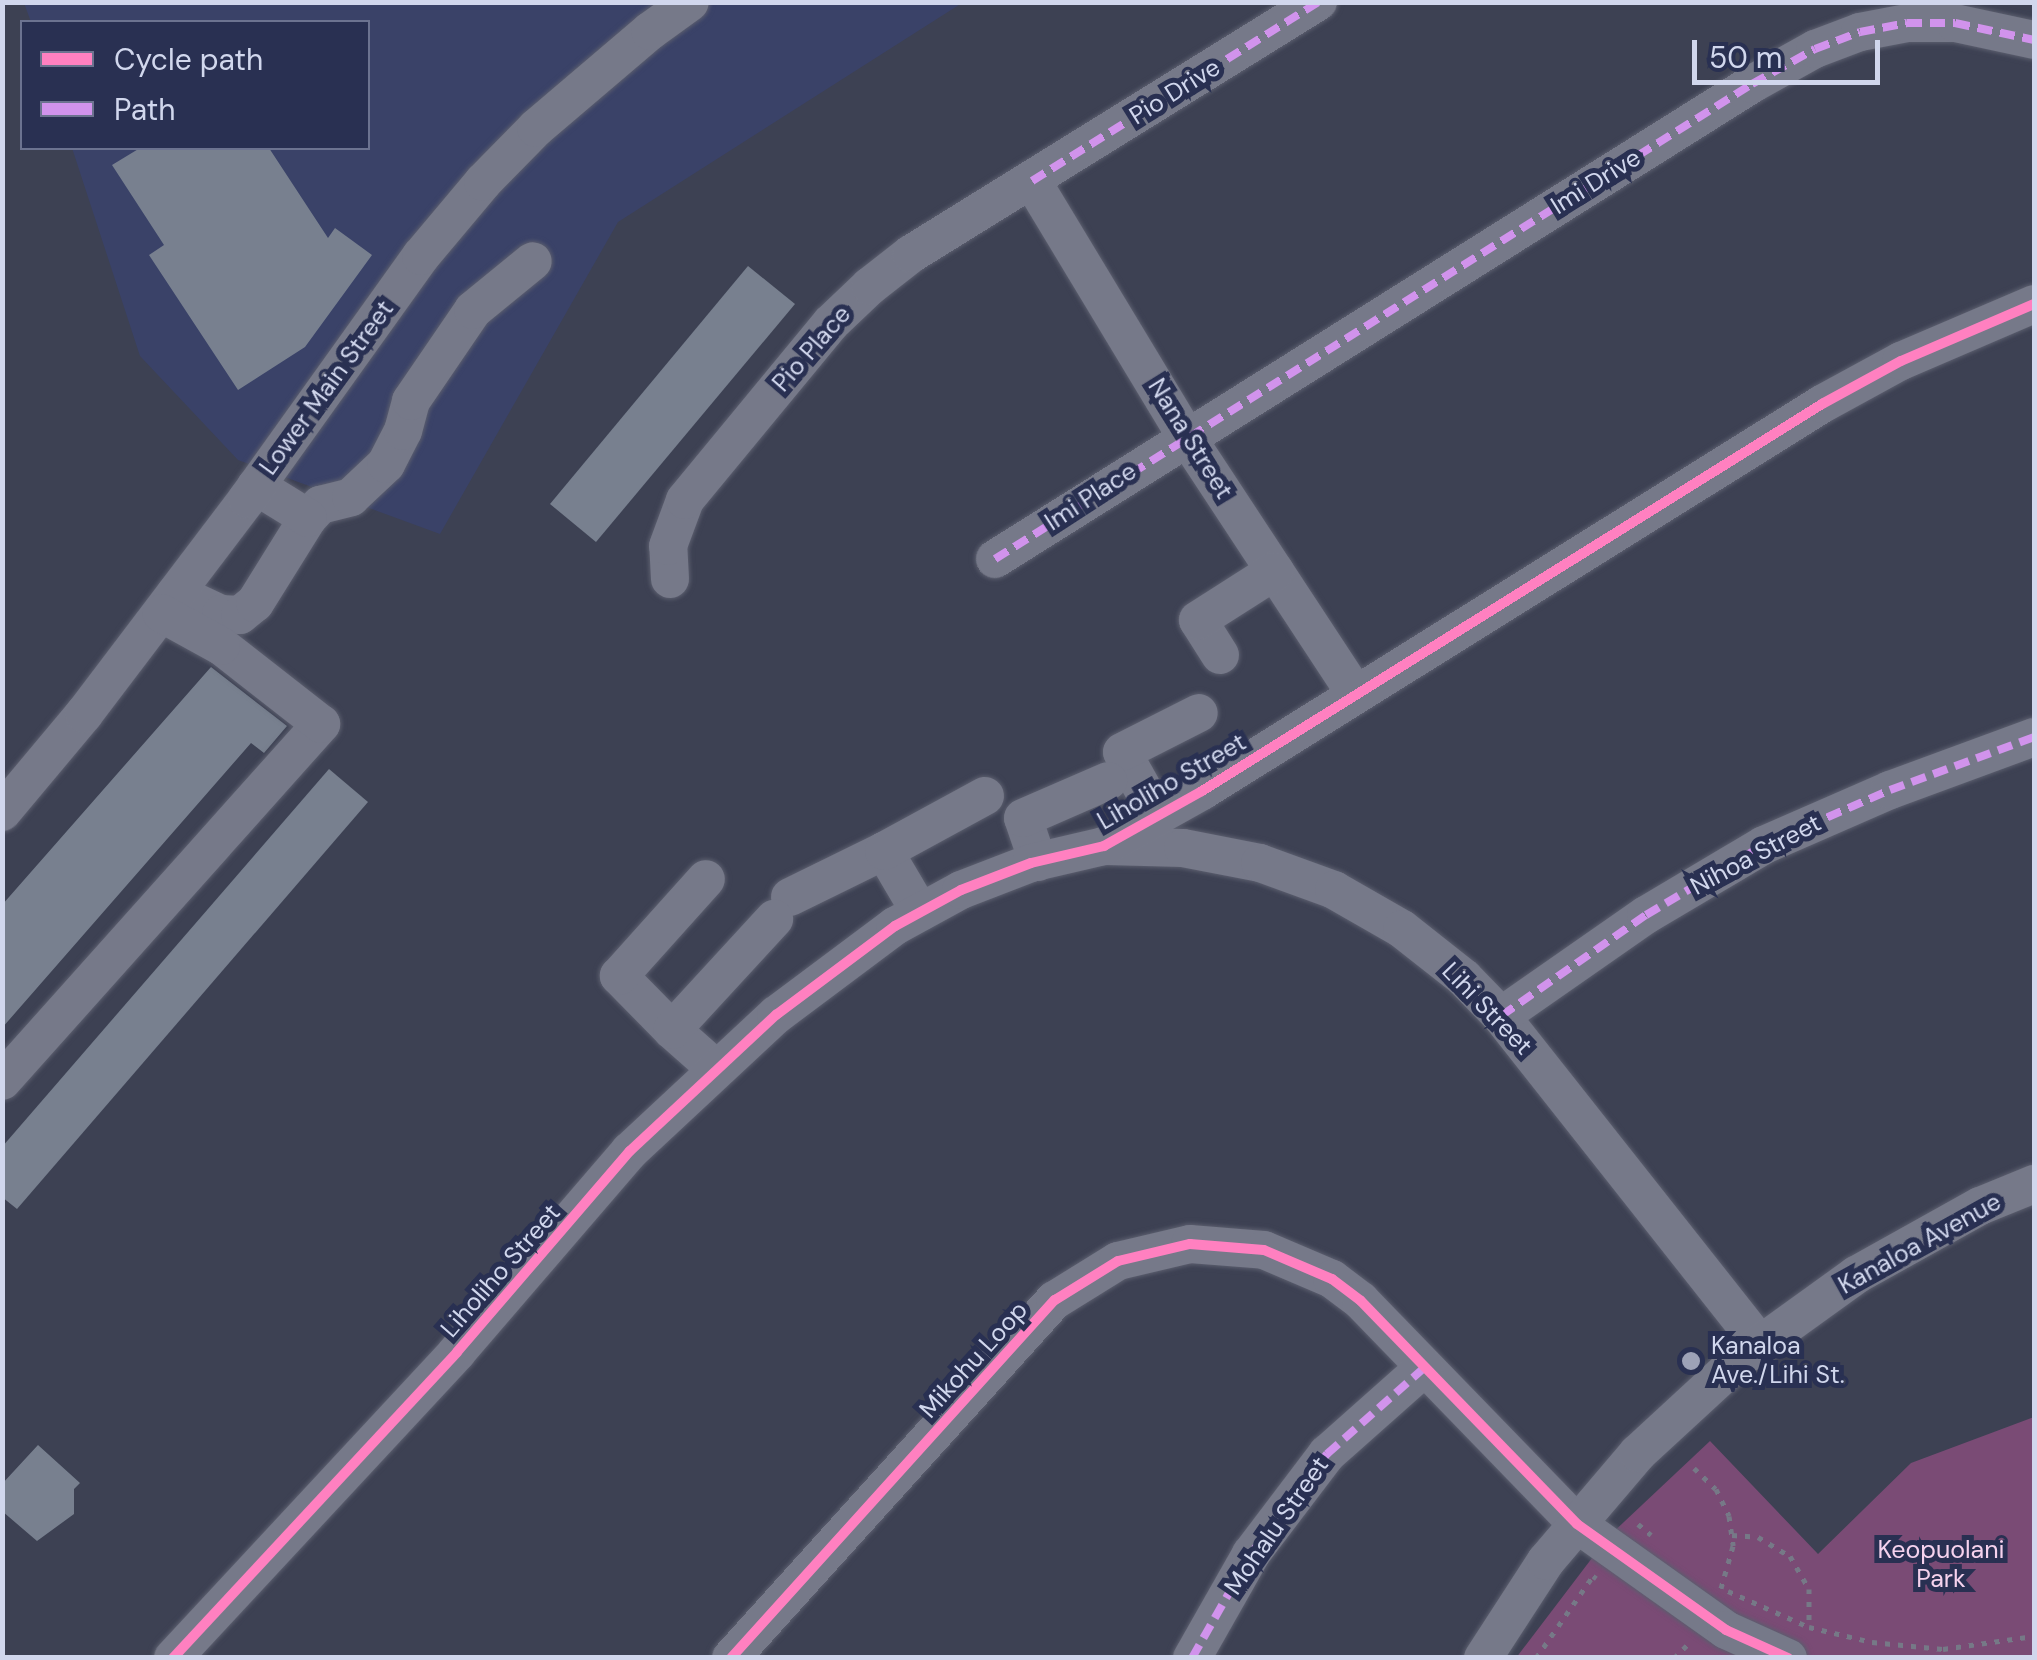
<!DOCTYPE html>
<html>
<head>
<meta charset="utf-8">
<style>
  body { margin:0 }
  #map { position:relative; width:2037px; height:1660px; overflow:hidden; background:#3d4153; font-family:"DM Sans",sans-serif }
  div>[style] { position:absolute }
  .built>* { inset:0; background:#3a4268 }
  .green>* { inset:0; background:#7a4b75 }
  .building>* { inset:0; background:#78808f }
  .path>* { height:5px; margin-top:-2.5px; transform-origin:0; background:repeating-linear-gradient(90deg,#767987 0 5px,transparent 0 13px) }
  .roads { filter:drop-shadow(0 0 2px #5b5e6e) drop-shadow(0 0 2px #5b5e6e) }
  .minor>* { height:38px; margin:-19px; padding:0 19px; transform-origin:19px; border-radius:19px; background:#767989 }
  .quiet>* { height:8px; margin-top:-4px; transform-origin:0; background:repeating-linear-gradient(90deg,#d193ec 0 15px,transparent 0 23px) }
  .cycleway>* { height:10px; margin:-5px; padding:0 5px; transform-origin:5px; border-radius:5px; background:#ff80c0 }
  .dots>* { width:28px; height:28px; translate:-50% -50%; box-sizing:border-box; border:5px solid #293052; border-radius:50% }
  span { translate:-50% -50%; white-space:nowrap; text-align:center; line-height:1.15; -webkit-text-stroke:10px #293052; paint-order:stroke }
  .street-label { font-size:25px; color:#d1d7ed }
  .poi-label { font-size:25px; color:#d1d7ed }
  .left { translate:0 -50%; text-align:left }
  .park-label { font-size:25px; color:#f5d2ed }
  .frame { position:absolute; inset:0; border:5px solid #d1d7ed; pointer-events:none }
  .legend { position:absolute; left:20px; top:20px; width:350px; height:130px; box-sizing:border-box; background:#293052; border:2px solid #6c7390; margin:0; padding:12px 18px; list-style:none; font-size:30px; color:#d1d7ed }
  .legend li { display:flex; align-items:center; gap:20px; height:50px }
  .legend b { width:50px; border:2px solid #6c7390 }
  .scale { position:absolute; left:1692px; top:40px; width:188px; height:45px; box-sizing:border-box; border:5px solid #d1d7ed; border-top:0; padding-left:12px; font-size:30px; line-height:35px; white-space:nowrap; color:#d1d7ed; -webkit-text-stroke:8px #293052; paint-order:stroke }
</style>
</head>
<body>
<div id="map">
  <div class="built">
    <i style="clip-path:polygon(24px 3px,962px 3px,618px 222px,440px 534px,238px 460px,140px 356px,72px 148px,368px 148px,368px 22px,31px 22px)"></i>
  </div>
  <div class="green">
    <i style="clip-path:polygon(2034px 1417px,2034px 1657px,1516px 1658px,1608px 1537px,1710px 1441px,1818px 1554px,1911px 1463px)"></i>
  </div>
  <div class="building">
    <i style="clip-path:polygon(140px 148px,269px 148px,328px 238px,335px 228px,372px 255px,305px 347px,238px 390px,149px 255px,164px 245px,112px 165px)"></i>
    <i style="clip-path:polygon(748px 266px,795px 304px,596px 542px,550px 504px)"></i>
    <i style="clip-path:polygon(211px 667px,287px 726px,264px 753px,251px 743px,2px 1028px,2px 905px)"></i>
    <i style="clip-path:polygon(329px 769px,368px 802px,17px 1209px,2px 1197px,2px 1147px)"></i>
    <i style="clip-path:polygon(38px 1445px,80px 1483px,74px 1489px,74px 1514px,37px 1541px,2px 1511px,2px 1484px)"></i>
  </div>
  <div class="path">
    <i style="left:1694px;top:1468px;width:30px;rotate:44deg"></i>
    <i style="left:1716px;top:1489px;width:30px;rotate:64deg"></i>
    <i style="left:1729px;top:1516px;width:30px;rotate:82deg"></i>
    <i style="left:1733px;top:1546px;width:44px;rotate:105.9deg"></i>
    <i style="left:1638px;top:1524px;width:17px;rotate:40deg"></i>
    <i style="left:1732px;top:1535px;width:26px;rotate:4deg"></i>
    <i style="left:1758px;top:1537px;width:37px;rotate:31deg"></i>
    <i style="left:1790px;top:1556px;width:38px;rotate:60deg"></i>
    <i style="left:1809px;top:1589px;width:38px;rotate:90deg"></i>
    <i style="left:1728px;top:1591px;width:89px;rotate:24deg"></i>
    <i style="left:1809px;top:1627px;width:65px;rotate:13.4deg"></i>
    <i style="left:1872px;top:1642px;width:71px;rotate:5.6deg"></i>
    <i style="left:1943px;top:1649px;width:92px;rotate:-8.1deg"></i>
    <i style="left:1536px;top:1658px;width:100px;rotate:-55.2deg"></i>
    <i style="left:1593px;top:1576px;width:4px;rotate:34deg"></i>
    <i style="left:1674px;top:1658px;width:21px;rotate:-45deg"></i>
  </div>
  <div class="roads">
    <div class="minor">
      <i style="left:1032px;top:181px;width:298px;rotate:58.9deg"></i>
      <i style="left:1186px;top:436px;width:308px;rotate:56.7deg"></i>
      <i style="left:308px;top:518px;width:18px;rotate:-47deg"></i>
      <i style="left:320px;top:505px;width:32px;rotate:-14deg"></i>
      <i style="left:351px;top:497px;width:48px;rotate:-43.3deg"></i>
      <i style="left:386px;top:464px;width:37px;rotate:-63deg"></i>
      <i style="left:403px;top:431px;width:31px;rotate:-75deg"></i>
      <i style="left:411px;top:401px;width:110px;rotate:-55.7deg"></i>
      <i style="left:473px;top:310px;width:77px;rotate:-39.2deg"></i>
      <i style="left:995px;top:559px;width:894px;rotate:-32.11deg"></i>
      <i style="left:1752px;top:84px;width:72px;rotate:-29.1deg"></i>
      <i style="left:1815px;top:49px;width:48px;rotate:-20.7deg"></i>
      <i style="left:1860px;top:32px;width:48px;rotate:-10.8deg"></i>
      <i style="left:1907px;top:23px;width:48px"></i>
      <i style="left:1955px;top:23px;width:81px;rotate:12.1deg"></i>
      <i style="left:670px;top:579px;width:33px;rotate:-93deg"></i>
      <i style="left:668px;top:546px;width:49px;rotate:-69.7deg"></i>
      <i style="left:685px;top:500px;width:229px;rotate:-50.5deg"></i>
      <i style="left:831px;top:323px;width:54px;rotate:-43.5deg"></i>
      <i style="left:870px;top:286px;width:52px;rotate:-38deg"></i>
      <i style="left:911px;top:254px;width:479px;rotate:-31.8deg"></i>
      <i style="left:176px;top:593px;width:50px;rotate:25deg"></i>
      <i style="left:221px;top:614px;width:19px;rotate:3deg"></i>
      <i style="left:240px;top:615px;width:19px;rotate:-39deg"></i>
      <i style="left:255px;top:603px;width:100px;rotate:-58.1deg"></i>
      <i style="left:308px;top:518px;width:61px;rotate:-148.4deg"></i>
      <i style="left:1220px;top:655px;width:41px;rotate:-122.2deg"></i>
      <i style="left:1198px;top:620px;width:91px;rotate:-32.5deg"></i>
      <i style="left:2px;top:812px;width:128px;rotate:-50.1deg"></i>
      <i style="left:84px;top:714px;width:270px;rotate:-52.8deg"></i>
      <i style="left:247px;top:499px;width:299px;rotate:-54.4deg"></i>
      <i style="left:421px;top:256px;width:97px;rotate:-50deg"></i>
      <i style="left:483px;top:182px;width:76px;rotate:-45.5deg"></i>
      <i style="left:536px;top:128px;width:150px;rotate:-40.4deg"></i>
      <i style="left:650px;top:31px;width:49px;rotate:-35.9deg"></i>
      <i style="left:1158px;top:816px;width:73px;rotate:-119.4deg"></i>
      <i style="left:1122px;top:752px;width:86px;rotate:-26.9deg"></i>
      <i style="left:1106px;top:846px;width:77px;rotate:1.5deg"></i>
      <i style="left:1183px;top:848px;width:78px;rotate:11deg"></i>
      <i style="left:1260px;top:863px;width:79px;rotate:20deg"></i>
      <i style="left:1334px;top:890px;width:78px;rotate:29.8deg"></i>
      <i style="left:1402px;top:929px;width:79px;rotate:38.3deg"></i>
      <i style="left:1464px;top:978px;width:53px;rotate:45.8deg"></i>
      <i style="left:1501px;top:1016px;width:418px;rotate:51.7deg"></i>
      <i style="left:1038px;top:862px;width:46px;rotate:-108.8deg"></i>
      <i style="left:1023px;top:818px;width:93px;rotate:-23.5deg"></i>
      <i style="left:790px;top:897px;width:105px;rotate:-26.1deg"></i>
      <i style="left:920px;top:912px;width:71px;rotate:-120.5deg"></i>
      <i style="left:884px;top:851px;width:115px;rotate:-28.6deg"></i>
      <i style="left:1501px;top:1016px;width:177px;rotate:-34.9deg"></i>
      <i style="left:1646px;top:915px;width:137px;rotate:-30.7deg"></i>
      <i style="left:1764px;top:845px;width:137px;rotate:-23.6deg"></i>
      <i style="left:1890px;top:790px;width:153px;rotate:-20.2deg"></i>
      <i style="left:672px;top:1030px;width:76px;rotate:-134.5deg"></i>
      <i style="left:619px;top:976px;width:130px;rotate:-48.1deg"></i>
      <i style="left:715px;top:1068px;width:57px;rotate:-138.5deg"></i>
      <i style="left:672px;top:1030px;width:151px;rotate:-47.4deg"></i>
      <i style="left:2px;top:1081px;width:479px;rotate:-48.2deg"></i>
      <i style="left:321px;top:724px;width:127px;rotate:-142deg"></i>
      <i style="left:221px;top:646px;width:68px;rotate:-151.2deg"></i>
      <i style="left:173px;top:1658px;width:417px;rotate:-47.1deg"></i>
      <i style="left:457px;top:1352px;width:265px;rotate:-49.3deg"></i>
      <i style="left:630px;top:1151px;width:200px;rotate:-43deg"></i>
      <i style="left:776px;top:1015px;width:149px;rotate:-36.8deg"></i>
      <i style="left:895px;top:926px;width:75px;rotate:-28.6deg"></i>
      <i style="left:961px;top:890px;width:75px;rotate:-21.1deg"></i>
      <i style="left:1031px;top:863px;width:75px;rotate:-13.1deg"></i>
      <i style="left:1104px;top:846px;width:112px;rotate:-29.3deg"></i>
      <i style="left:1202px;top:791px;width:731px;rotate:-31.97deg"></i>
      <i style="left:1822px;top:404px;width:90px;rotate:-28.6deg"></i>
      <i style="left:1901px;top:361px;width:145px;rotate:-23.2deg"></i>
      <i style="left:731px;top:1658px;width:483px;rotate:-47.9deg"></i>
      <i style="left:1055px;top:1300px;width:74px;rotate:-31.8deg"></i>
      <i style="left:1118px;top:1261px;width:74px;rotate:-13.3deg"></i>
      <i style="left:1190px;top:1244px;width:74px;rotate:4.6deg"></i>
      <i style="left:1264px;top:1250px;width:74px;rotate:23.1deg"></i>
      <i style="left:1332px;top:1279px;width:36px;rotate:37deg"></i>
      <i style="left:1361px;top:1301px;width:310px;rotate:45.9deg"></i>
      <i style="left:1577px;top:1524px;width:183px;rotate:35.4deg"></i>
      <i style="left:1726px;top:1630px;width:68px;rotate:24.3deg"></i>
      <i style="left:1192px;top:1658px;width:120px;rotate:-60.4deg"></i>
      <i style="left:1251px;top:1554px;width:126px;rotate:-52.8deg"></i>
      <i style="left:1327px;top:1454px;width:130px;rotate:-41.6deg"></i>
      <i style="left:1483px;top:1658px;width:116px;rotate:-57deg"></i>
      <i style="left:1546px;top:1561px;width:142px;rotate:-49.6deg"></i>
      <i style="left:1638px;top:1453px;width:140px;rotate:-42.7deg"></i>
      <i style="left:1741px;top:1358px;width:142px;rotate:-35.8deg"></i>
      <i style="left:1856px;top:1275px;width:142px;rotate:-29.1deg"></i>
      <i style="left:1980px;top:1206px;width:58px;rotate:-22.2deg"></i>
    </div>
  </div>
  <div class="quiet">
    <i style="left:1032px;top:181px;width:337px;rotate:-32deg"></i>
    <i style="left:995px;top:559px;width:894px;rotate:-32.11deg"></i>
    <i style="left:1752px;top:84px;width:72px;rotate:-29.1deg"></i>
    <i style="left:1815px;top:49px;width:48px;rotate:-20.7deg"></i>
    <i style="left:1860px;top:32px;width:48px;rotate:-10.8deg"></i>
    <i style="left:1907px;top:23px;width:48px"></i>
    <i style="left:1955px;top:23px;width:81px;rotate:12.1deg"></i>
    <i style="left:1501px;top:1016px;width:177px;rotate:-34.9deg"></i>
    <i style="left:1646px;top:915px;width:137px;rotate:-30.7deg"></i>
    <i style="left:1764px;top:845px;width:137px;rotate:-23.6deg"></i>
    <i style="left:1890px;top:790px;width:153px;rotate:-20.2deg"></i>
    <i style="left:1192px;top:1658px;width:120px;rotate:-60.4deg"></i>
    <i style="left:1251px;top:1554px;width:126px;rotate:-52.8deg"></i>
    <i style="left:1327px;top:1454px;width:130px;rotate:-41.6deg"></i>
  </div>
  <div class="cycleway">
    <i style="left:173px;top:1658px;width:417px;rotate:-47.1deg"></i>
    <i style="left:457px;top:1352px;width:265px;rotate:-49.3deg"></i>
    <i style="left:630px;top:1151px;width:200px;rotate:-43deg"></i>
    <i style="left:776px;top:1015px;width:149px;rotate:-36.8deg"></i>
    <i style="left:895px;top:926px;width:75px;rotate:-28.6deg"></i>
    <i style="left:961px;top:890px;width:75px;rotate:-21.1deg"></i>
    <i style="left:1031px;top:863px;width:75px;rotate:-13.1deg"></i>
    <i style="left:1104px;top:846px;width:112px;rotate:-29.3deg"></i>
    <i style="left:1202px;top:791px;width:731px;rotate:-31.97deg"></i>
    <i style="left:1822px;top:404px;width:90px;rotate:-28.6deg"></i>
    <i style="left:1901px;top:361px;width:145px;rotate:-23.2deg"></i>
    <i style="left:731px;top:1658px;width:483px;rotate:-47.9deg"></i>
    <i style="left:1055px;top:1300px;width:74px;rotate:-31.8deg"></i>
    <i style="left:1118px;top:1261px;width:74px;rotate:-13.3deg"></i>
    <i style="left:1190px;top:1244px;width:74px;rotate:4.6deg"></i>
    <i style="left:1264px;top:1250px;width:74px;rotate:23.1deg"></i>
    <i style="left:1332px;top:1279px;width:36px;rotate:37deg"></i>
    <i style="left:1361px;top:1301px;width:310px;rotate:45.9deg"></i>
    <i style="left:1577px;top:1524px;width:183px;rotate:35.4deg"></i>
    <i style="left:1726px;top:1630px;width:68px;rotate:24.3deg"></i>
  </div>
  <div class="dots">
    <i style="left:1691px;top:1361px;background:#9da2b7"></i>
  </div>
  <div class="street-label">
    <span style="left:1175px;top:92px;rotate:-32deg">Pio Drive</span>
    <span style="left:1596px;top:182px;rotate:-32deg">Imi Drive</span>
    <span style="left:812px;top:349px;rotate:-49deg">Pio Place</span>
    <span style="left:327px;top:388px;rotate:-54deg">Lower Main Street</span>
    <span style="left:1190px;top:439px;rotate:58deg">Nana Street</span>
    <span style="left:1091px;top:497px;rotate:-33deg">Imi Place</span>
    <span style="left:1172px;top:782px;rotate:-30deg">Liholiho Street</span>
    <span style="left:1756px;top:855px;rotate:-28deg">Nihoa Street</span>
    <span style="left:1487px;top:1009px;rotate:46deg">Lihi Street</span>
    <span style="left:1920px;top:1244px;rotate:-29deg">Kanaloa Avenue</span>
    <span style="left:501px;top:1271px;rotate:-49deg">Liholiho Street</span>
    <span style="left:974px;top:1360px;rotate:-48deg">Mikohu Loop</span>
    <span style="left:1277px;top:1526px;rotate:-55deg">Mohalu Street</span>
  </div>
  <div class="poi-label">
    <span class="left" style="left:1711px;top:1361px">Kanaloa<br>Ave./Lihi St.</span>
  </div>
  <div class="park-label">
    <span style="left:1941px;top:1565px">Keopuolani<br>Park</span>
  </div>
  <div class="frame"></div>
  <ul class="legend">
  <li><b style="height:12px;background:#ff80c0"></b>Cycle path</li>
  <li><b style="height:12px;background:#d193ec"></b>Path</li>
  </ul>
  <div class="scale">50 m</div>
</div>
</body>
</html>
